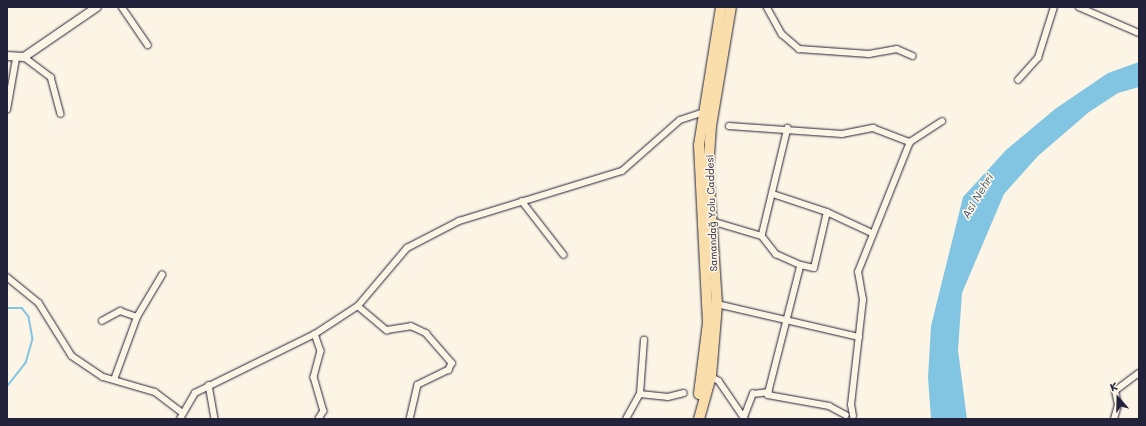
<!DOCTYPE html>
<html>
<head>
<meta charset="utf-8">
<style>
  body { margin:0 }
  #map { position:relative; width:1146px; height:426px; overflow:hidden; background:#fcf5e5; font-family:Mali,sans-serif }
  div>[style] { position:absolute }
  .water>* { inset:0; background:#82c5e3 }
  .stream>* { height:1.5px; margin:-0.75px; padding:0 0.75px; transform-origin:0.75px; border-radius:0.75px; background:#82c5e3 }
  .roads { filter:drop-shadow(0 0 1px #22223b) drop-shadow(0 0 1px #22223b) }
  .street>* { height:5.5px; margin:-2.75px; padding:0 2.75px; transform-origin:2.75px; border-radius:2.75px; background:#fcf5e5 }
  .secondary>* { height:8px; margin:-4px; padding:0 4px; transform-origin:4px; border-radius:4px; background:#fcf5e5 }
  .highway>* { height:10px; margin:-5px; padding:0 5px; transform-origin:5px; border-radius:5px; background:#f9deab }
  span { translate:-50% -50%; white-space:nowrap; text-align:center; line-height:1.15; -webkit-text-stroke:3.5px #fcf5e5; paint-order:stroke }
  .street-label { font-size:10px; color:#22223b }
  .water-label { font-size:11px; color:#3f536d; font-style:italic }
  .frame { position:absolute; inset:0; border:8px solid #22223b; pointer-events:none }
  .north { position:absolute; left:1098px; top:378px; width:40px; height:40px; -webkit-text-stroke:3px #fcf5e5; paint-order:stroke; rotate:340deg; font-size:11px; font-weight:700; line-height:16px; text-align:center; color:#22223b }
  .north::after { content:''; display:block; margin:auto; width:14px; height:18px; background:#22223b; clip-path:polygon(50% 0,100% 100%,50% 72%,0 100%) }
</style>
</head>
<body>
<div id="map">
  <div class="water">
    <i style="clip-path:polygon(1139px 62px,1139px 87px,1118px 93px,1089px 112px,1038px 156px,1004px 194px,962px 293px,958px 350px,967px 419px,931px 419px,928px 378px,931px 326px,963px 197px,1006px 150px,1055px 109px,1108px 73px)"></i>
  </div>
  <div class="stream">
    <i style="left:7px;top:308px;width:15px"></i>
    <i style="left:22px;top:308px;width:11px;rotate:52deg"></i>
    <i style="left:29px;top:317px;width:22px;rotate:80deg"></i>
    <i style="left:33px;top:339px;width:25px;rotate:106deg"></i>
    <i style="left:26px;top:363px;width:31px;rotate:128deg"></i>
  </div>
  <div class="roads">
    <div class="street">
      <i style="left:122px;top:7px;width:46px;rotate:55.6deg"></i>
      <i style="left:767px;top:7px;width:31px;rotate:61deg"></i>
      <i style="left:782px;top:34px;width:23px;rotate:41deg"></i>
      <i style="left:799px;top:49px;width:70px;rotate:4.1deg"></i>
      <i style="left:869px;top:54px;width:28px;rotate:-10deg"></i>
      <i style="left:897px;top:49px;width:17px;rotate:24deg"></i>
      <i style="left:1079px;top:7px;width:65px;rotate:23.4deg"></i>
      <i style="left:24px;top:57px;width:34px;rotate:37deg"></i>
      <i style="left:51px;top:77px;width:38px;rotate:75deg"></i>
      <i style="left:1018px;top:80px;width:30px;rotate:-48deg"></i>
      <i style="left:1038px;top:58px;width:53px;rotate:-72.6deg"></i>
      <i style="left:7px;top:110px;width:52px;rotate:-80deg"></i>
      <i style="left:729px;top:126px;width:113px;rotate:4deg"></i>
      <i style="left:842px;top:134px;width:32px;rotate:-11deg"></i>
      <i style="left:873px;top:128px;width:40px;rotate:21deg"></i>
      <i style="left:910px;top:142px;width:38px;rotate:-33deg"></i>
      <i style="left:788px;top:128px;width:111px;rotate:103.5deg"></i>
      <i style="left:762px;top:236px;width:23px;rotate:52deg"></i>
      <i style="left:776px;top:254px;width:27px;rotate:24deg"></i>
      <i style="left:801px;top:265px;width:134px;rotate:104.2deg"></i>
      <i style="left:768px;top:395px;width:62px;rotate:10.2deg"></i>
      <i style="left:829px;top:406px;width:19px;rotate:28deg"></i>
      <i style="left:773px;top:194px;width:57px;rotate:18.4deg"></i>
      <i style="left:827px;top:212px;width:50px;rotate:25deg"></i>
      <i style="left:522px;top:201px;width:68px;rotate:52.1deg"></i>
      <i style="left:711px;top:221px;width:53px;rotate:16.4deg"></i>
      <i style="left:801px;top:265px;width:13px;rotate:13deg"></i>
      <i style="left:814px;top:268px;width:57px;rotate:-76.9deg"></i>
      <i style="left:7px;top:277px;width:41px;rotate:39.1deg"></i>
      <i style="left:39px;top:303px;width:62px;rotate:58.1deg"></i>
      <i style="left:72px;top:356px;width:37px;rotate:34deg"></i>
      <i style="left:103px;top:377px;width:54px;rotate:16.1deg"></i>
      <i style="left:155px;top:392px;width:35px;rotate:37deg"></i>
      <i style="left:717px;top:304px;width:146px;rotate:13.1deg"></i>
      <i style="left:358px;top:306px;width:38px;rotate:40deg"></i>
      <i style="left:387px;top:330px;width:24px;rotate:-9deg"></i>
      <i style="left:411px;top:326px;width:17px;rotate:25deg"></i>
      <i style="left:426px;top:333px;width:40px;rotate:49deg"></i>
      <i style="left:452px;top:363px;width:8px;rotate:113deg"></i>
      <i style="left:449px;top:370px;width:34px;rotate:154deg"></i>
      <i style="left:418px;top:385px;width:35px;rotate:103deg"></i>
      <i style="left:102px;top:321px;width:21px;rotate:-29deg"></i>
      <i style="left:120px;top:311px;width:18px;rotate:19deg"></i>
      <i style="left:315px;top:334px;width:18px;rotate:71deg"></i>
      <i style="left:321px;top:351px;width:27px;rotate:105deg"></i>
      <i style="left:314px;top:377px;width:35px;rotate:74deg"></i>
      <i style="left:324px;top:411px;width:9px;rotate:122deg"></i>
      <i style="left:710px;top:376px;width:10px;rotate:29deg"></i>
      <i style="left:719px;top:381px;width:46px;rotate:55.6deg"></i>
      <i style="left:114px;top:380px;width:67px;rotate:-69.9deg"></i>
      <i style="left:137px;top:317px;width:49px;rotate:-59.2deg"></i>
      <i style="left:209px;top:385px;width:35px;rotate:80deg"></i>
      <i style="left:640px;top:394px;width:28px;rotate:6deg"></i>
      <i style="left:668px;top:397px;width:16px;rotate:-14deg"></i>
      <i style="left:853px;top:416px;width:11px;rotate:-100deg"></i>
      <i style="left:851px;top:405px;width:106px;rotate:-83.5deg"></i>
      <i style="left:863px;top:300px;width:28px;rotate:-100deg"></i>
      <i style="left:858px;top:272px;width:140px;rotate:-68.2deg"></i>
      <i style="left:744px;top:417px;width:25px;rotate:-69deg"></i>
      <i style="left:753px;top:394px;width:16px;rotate:-7deg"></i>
      <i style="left:180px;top:419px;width:30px;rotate:-60deg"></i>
      <i style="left:195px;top:393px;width:134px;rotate:-26.2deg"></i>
      <i style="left:315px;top:334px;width:51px;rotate:-33.1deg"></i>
      <i style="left:358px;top:306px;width:76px;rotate:-49.8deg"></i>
      <i style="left:407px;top:248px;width:59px;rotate:-27.4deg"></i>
      <i style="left:459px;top:221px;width:170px;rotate:-17.1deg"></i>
      <i style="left:622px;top:171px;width:77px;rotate:-41.3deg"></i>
      <i style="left:680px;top:120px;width:23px;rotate:-18deg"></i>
      <i style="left:626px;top:419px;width:29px;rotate:-61deg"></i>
      <i style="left:640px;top:394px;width:54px;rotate:-85.8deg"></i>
      <i style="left:1114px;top:419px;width:15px;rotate:-74deg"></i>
      <i style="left:1118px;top:405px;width:14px;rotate:-102deg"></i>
      <i style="left:1115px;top:391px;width:30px;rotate:-37deg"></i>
    </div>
    <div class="secondary">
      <i style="left:7px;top:56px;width:17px;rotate:3deg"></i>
      <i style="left:24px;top:57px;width:88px;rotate:-34.4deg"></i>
    </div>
    <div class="highway">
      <i style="left:699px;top:394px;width:72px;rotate:-82.8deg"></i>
      <i style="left:708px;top:323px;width:178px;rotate:-92.9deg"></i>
      <i style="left:699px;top:145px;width:140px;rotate:-80.9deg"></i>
      <i style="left:699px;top:419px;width:45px;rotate:-74.4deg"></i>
      <i style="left:711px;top:376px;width:72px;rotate:-85.2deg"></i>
      <i style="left:717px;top:304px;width:134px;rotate:-93.8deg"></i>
      <i style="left:708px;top:170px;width:44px;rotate:-86.1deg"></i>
      <i style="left:711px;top:126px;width:121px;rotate:-80.5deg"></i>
    </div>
  </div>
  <div class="street-label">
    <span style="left:712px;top:213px;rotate:-92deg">Samandağ Yolu Caddesi</span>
  </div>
  <div class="water-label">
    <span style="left:978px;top:196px;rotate:-59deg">Asi Nehri</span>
  </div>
  <div class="frame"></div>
  <div class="north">K</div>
</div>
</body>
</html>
